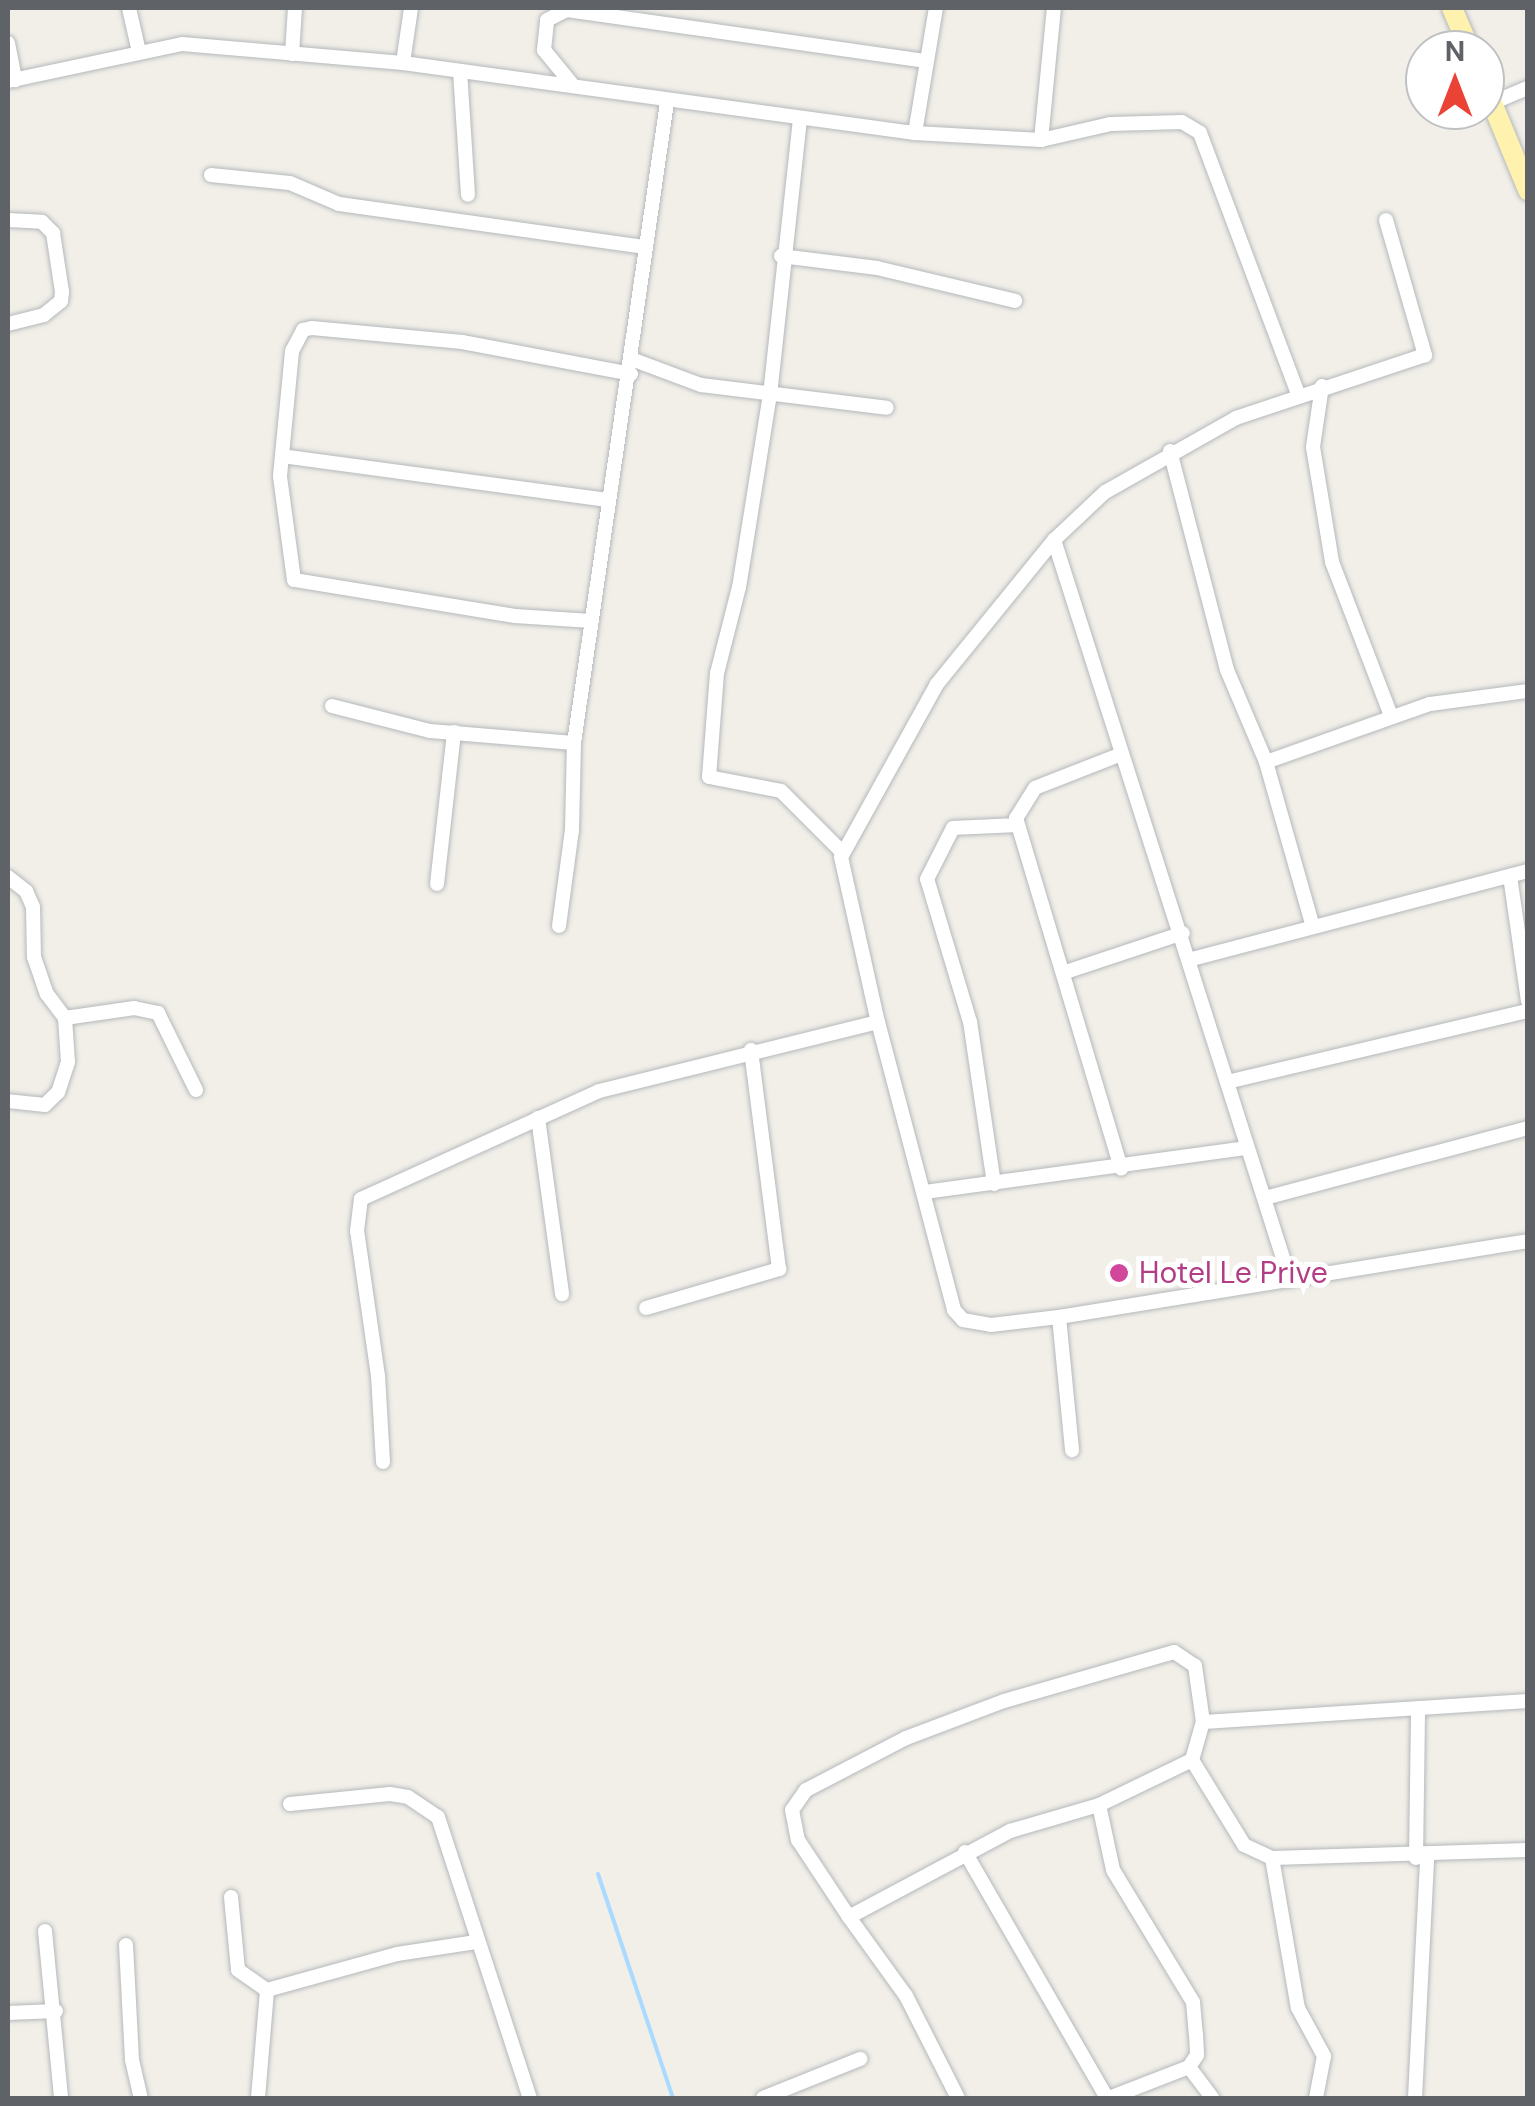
<!DOCTYPE html>
<html>
<head>
<meta charset="utf-8">
<style>
  body { margin:0 }
  #map { position:relative; width:1535px; height:2106px; overflow:hidden; background:#f1efe8; font-family:"DM Sans",sans-serif }
  div>[style] { position:absolute }
  .stream>* { height:4px; margin:-2px; padding:0 2px; transform-origin:2px; border-radius:2px; background:#aadaff }
  .roads { filter:drop-shadow(0 0 2px #b5b8bc) drop-shadow(0 0 2px #b5b8bc) }
  .minor>* { height:14px; margin:-7px; padding:0 7px; transform-origin:7px; border-radius:7px; background:#fff }
  .primary>* { height:20px; margin:-10px; padding:0 10px; transform-origin:10px; border-radius:10px; background:#fff2af }
  .dots>* { width:28px; height:28px; translate:-50% -50%; box-sizing:border-box; border:5px solid #fff; border-radius:50% }
  span { translate:-50% -50%; white-space:nowrap; text-align:center; line-height:1.15; -webkit-text-stroke:10px #fff; paint-order:stroke }
  .hotel-label { font-size:30px; color:#b23c85 }
  .left { translate:0 -50%; text-align:left }
  .frame { position:absolute; inset:0; border:10px solid #5f6368; pointer-events:none }
  .north { position:absolute; left:1405px; top:30px; width:100px; height:100px; box-sizing:border-box; background:#fff; border:2px solid #bfc1c3; border-radius:50%; rotate:0deg; font-size:28px; font-weight:700; line-height:40px; text-align:center; color:#5f6368 }
  .north::after { content:''; display:block; margin:auto; width:35px; height:45px; background:#ea4335; clip-path:polygon(50% 0,100% 100%,50% 72%,0 100%) }
</style>
</head>
<body>
<div id="map">
  <div class="stream">
    <i style="left:598px;top:1874px;width:236px;rotate:71.5deg"></i>
  </div>
  <div class="roads">
    <div class="minor">
      <i style="left:129px;top:8px;width:45px;rotate:77.2deg"></i>
      <i style="left:8px;top:43px;width:38px;rotate:79deg"></i>
      <i style="left:292px;top:54px;width:46px;rotate:-86.3deg"></i>
      <i style="left:403px;top:63px;width:56px;rotate:-81.7deg"></i>
      <i style="left:460px;top:71px;width:124px;rotate:86.3deg"></i>
      <i style="left:8px;top:81px;width:178px;rotate:-12deg"></i>
      <i style="left:182px;top:44px;width:222px;rotate:4.9deg"></i>
      <i style="left:403px;top:63px;width:517px;rotate:7.79deg"></i>
      <i style="left:915px;top:133px;width:126px;rotate:3.2deg"></i>
      <i style="left:1041px;top:140px;width:72px;rotate:-12.9deg"></i>
      <i style="left:1111px;top:124px;width:71px;rotate:-1.6deg"></i>
      <i style="left:1182px;top:122px;width:21px;rotate:31deg"></i>
      <i style="left:1200px;top:133px;width:279px;rotate:69.4deg"></i>
      <i style="left:571px;top:83px;width:43px;rotate:-129.3deg"></i>
      <i style="left:544px;top:50px;width:30px;rotate:-84deg"></i>
      <i style="left:547px;top:20px;width:22px;rotate:-27deg"></i>
      <i style="left:567px;top:10px;width:363px;rotate:8.1deg"></i>
      <i style="left:1492px;top:103px;width:39px;rotate:-23deg"></i>
      <i style="left:800px;top:119px;width:277px;rotate:96.2deg"></i>
      <i style="left:770px;top:394px;width:195px;rotate:99.1deg"></i>
      <i style="left:739px;top:587px;width:89px;rotate:104.3deg"></i>
      <i style="left:717px;top:673px;width:104px;rotate:94.4deg"></i>
      <i style="left:709px;top:777px;width:73px;rotate:11deg"></i>
      <i style="left:781px;top:791px;width:86px;rotate:45deg"></i>
      <i style="left:915px;top:133px;width:127px;rotate:-80.5deg"></i>
      <i style="left:1041px;top:140px;width:133px;rotate:-84.4deg"></i>
      <i style="left:211px;top:175px;width:79px;rotate:5.8deg"></i>
      <i style="left:290px;top:183px;width:53px;rotate:23.2deg"></i>
      <i style="left:339px;top:204px;width:308px;rotate:8deg"></i>
      <i style="left:8px;top:220px;width:34px;rotate:3deg"></i>
      <i style="left:42px;top:222px;width:16px;rotate:45deg"></i>
      <i style="left:53px;top:233px;width:60px;rotate:81.3deg"></i>
      <i style="left:62px;top:292px;width:9px;rotate:96deg"></i>
      <i style="left:61px;top:301px;width:22px;rotate:141deg"></i>
      <i style="left:44px;top:315px;width:37px;rotate:166deg"></i>
      <i style="left:1386px;top:220px;width:141px;rotate:73.9deg"></i>
      <i style="left:1425px;top:355px;width:199px;rotate:161.6deg"></i>
      <i style="left:1236px;top:418px;width:150px;rotate:150.5deg"></i>
      <i style="left:1105px;top:492px;width:70px;rotate:136.7deg"></i>
      <i style="left:1054px;top:540px;width:186px;rotate:129.1deg"></i>
      <i style="left:937px;top:684px;width:198px;rotate:119deg"></i>
      <i style="left:841px;top:857px;width:169px;rotate:77.4deg"></i>
      <i style="left:878px;top:1022px;width:298px;rotate:75.2deg"></i>
      <i style="left:954px;top:1310px;width:13px;rotate:48deg"></i>
      <i style="left:963px;top:1320px;width:28px;rotate:10deg"></i>
      <i style="left:991px;top:1325px;width:68px;rotate:-6.7deg"></i>
      <i style="left:1059px;top:1317px;width:475px;rotate:-9.2deg"></i>
      <i style="left:781px;top:256px;width:97px;rotate:7.1deg"></i>
      <i style="left:877px;top:268px;width:142px;rotate:13.4deg"></i>
      <i style="left:634px;top:360px;width:72px;rotate:20.5deg"></i>
      <i style="left:701px;top:385px;width:187px;rotate:7deg"></i>
      <i style="left:1322px;top:386px;width:62px;rotate:98.4deg"></i>
      <i style="left:1313px;top:447px;width:117px;rotate:80.6deg"></i>
      <i style="left:1332px;top:562px;width:165px;rotate:69deg"></i>
      <i style="left:1170px;top:451px;width:226px;rotate:75.4deg"></i>
      <i style="left:1227px;top:670px;width:100px;rotate:67deg"></i>
      <i style="left:1266px;top:762px;width:168px;rotate:74.1deg"></i>
      <i style="left:282px;top:456px;width:329px;rotate:7.7deg"></i>
      <i style="left:1054px;top:540px;width:777px;rotate:72.31deg"></i>
      <i style="left:591px;top:621px;width:76px;rotate:-176.2deg"></i>
      <i style="left:515px;top:616px;width:224px;rotate:-170.7deg"></i>
      <i style="left:294px;top:580px;width:105px;rotate:-97.7deg"></i>
      <i style="left:280px;top:476px;width:126px;rotate:-84.5deg"></i>
      <i style="left:292px;top:351px;width:24px;rotate:-62deg"></i>
      <i style="left:303px;top:330px;width:9px;rotate:-13deg"></i>
      <i style="left:312px;top:328px;width:151px;rotate:5.3deg"></i>
      <i style="left:462px;top:342px;width:172px;rotate:10.7deg"></i>
      <i style="left:332px;top:706px;width:101px;rotate:14.3deg"></i>
      <i style="left:430px;top:731px;width:144px;rotate:4.8deg"></i>
      <i style="left:1119px;top:755px;width:90px;rotate:158.6deg"></i>
      <i style="left:1035px;top:788px;width:36px;rotate:122deg"></i>
      <i style="left:1016px;top:818px;width:366px;rotate:73.3deg"></i>
      <i style="left:1266px;top:762px;width:174px;rotate:-19.5deg"></i>
      <i style="left:1430px;top:704px;width:99px;rotate:-7.6deg"></i>
      <i style="left:1510px;top:876px;width:126px;rotate:81.8deg"></i>
      <i style="left:8px;top:877px;width:23px;rotate:38deg"></i>
      <i style="left:26px;top:891px;width:17px;rotate:66deg"></i>
      <i style="left:33px;top:907px;width:50px;rotate:88.9deg"></i>
      <i style="left:34px;top:957px;width:39px;rotate:71deg"></i>
      <i style="left:47px;top:994px;width:30px;rotate:53deg"></i>
      <i style="left:65px;top:1018px;width:44px;rotate:86.1deg"></i>
      <i style="left:68px;top:1062px;width:32px;rotate:108deg"></i>
      <i style="left:58px;top:1092px;width:18px;rotate:135deg"></i>
      <i style="left:45px;top:1105px;width:37px;rotate:-174deg"></i>
      <i style="left:437px;top:884px;width:153px;rotate:-83.6deg"></i>
      <i style="left:559px;top:926px;width:97px;rotate:-82.3deg"></i>
      <i style="left:572px;top:830px;width:87px;rotate:-88.7deg"></i>
      <i style="left:574px;top:743px;width:648px;rotate:-81.74deg"></i>
      <i style="left:1192px;top:959px;width:347px;rotate:-14.7deg"></i>
      <i style="left:1066px;top:972px;width:123px;rotate:-18.4deg"></i>
      <i style="left:65px;top:1018px;width:70px;rotate:-8.2deg"></i>
      <i style="left:134px;top:1008px;width:25px;rotate:12deg"></i>
      <i style="left:158px;top:1013px;width:86px;rotate:63.7deg"></i>
      <i style="left:1227px;top:1082px;width:309px;rotate:-13.3deg"></i>
      <i style="left:538px;top:1118px;width:178px;rotate:82.2deg"></i>
      <i style="left:994px;top:1184px;width:164px;rotate:-98.4deg"></i>
      <i style="left:970px;top:1022px;width:149px;rotate:-106.7deg"></i>
      <i style="left:927px;top:879px;width:57px;rotate:-63deg"></i>
      <i style="left:953px;top:828px;width:64px;rotate:-2.7deg"></i>
      <i style="left:925px;top:1192px;width:325px;rotate:-7.8deg"></i>
      <i style="left:1265px;top:1198px;width:272px;rotate:-14.9deg"></i>
      <i style="left:646px;top:1308px;width:139px;rotate:-16.3deg"></i>
      <i style="left:779px;top:1269px;width:221px;rotate:-97.3deg"></i>
      <i style="left:1059px;top:1317px;width:134px;rotate:84.4deg"></i>
      <i style="left:383px;top:1462px;width:86px;rotate:-93.3deg"></i>
      <i style="left:378px;top:1376px;width:147px;rotate:-98.2deg"></i>
      <i style="left:357px;top:1231px;width:32px;rotate:-83deg"></i>
      <i style="left:361px;top:1199px;width:261px;rotate:-24.4deg"></i>
      <i style="left:599px;top:1091px;width:287px;rotate:-13.9deg"></i>
      <i style="left:1203px;top:1722px;width:326px;rotate:-3.7deg"></i>
      <i style="left:1192px;top:1760px;width:100px;rotate:58.5deg"></i>
      <i style="left:1244px;top:1845px;width:31px;rotate:25deg"></i>
      <i style="left:1272px;top:1858px;width:256px;rotate:-1.8deg"></i>
      <i style="left:290px;top:1804px;width:100px;rotate:-5.7deg"></i>
      <i style="left:390px;top:1794px;width:18px;rotate:9deg"></i>
      <i style="left:408px;top:1797px;width:36px;rotate:34deg"></i>
      <i style="left:438px;top:1817px;width:296px;rotate:71.9deg"></i>
      <i style="left:1099px;top:1805px;width:66px;rotate:77.8deg"></i>
      <i style="left:1113px;top:1870px;width:154px;rotate:58.8deg"></i>
      <i style="left:1193px;top:2002px;width:32px;rotate:85deg"></i>
      <i style="left:1196px;top:2034px;width:21px;rotate:87deg"></i>
      <i style="left:1197px;top:2055px;width:14px;rotate:124deg"></i>
      <i style="left:1189px;top:2067px;width:86px;rotate:158.8deg"></i>
      <i style="left:965px;top:1852px;width:284px;rotate:60deg"></i>
      <i style="left:1272px;top:1858px;width:152px;rotate:80.2deg"></i>
      <i style="left:1298px;top:2008px;width:55px;rotate:61.6deg"></i>
      <i style="left:1324px;top:2056px;width:43px;rotate:100.8deg"></i>
      <i style="left:1416px;top:1858px;width:150px;rotate:-89.2deg"></i>
      <i style="left:231px;top:1897px;width:73px;rotate:84.5deg"></i>
      <i style="left:238px;top:1970px;width:35px;rotate:35deg"></i>
      <i style="left:267px;top:1990px;width:135px;rotate:-15.5deg"></i>
      <i style="left:397px;top:1954px;width:80px;rotate:-8.6deg"></i>
      <i style="left:849px;top:1917px;width:183px;rotate:-28.1deg"></i>
      <i style="left:1010px;top:1831px;width:93px;rotate:-16.3deg"></i>
      <i style="left:1099px;top:1805px;width:103px;rotate:-25.8deg"></i>
      <i style="left:1192px;top:1760px;width:40px;rotate:-74deg"></i>
      <i style="left:1203px;top:1722px;width:57px;rotate:-98.1deg"></i>
      <i style="left:1195px;top:1666px;width:25px;rotate:-146deg"></i>
      <i style="left:1174px;top:1652px;width:177px;rotate:163.9deg"></i>
      <i style="left:1004px;top:1701px;width:105px;rotate:159.3deg"></i>
      <i style="left:906px;top:1738px;width:113px;rotate:152.5deg"></i>
      <i style="left:806px;top:1790px;width:24px;rotate:125deg"></i>
      <i style="left:792px;top:1810px;width:31px;rotate:79deg"></i>
      <i style="left:798px;top:1840px;width:92px;rotate:56.5deg"></i>
      <i style="left:849px;top:1917px;width:97px;rotate:54.2deg"></i>
      <i style="left:906px;top:1996px;width:114px;rotate:63deg"></i>
      <i style="left:45px;top:1931px;width:168px;rotate:84.5deg"></i>
      <i style="left:126px;top:1945px;width:115px;rotate:87deg"></i>
      <i style="left:132px;top:2060px;width:39px;rotate:77deg"></i>
      <i style="left:8px;top:2013px;width:48px;rotate:-2.4deg"></i>
      <i style="left:1189px;top:2067px;width:39px;rotate:53deg"></i>
      <i style="left:258px;top:2098px;width:108px;rotate:-85.2deg"></i>
      <i style="left:763px;top:2098px;width:105px;rotate:-21.9deg"></i>
      <i style="left:1415px;top:2098px;width:241px;rotate:-87.1deg"></i>
    </div>
    <div class="primary">
      <i style="left:1452px;top:8px;width:46px;rotate:66.8deg"></i>
      <i style="left:1485px;top:86px;width:113px;rotate:67.5deg"></i>
    </div>
  </div>
  <div class="dots">
    <i style="left:1119px;top:1273px;background:#d1479c"></i>
  </div>
  <div class="hotel-label">
    <span class="left" style="left:1139px;top:1273px">Hotel Le Prive</span>
  </div>
  <div class="frame"></div>
  <div class="north">N</div>
</div>
</body>
</html>
